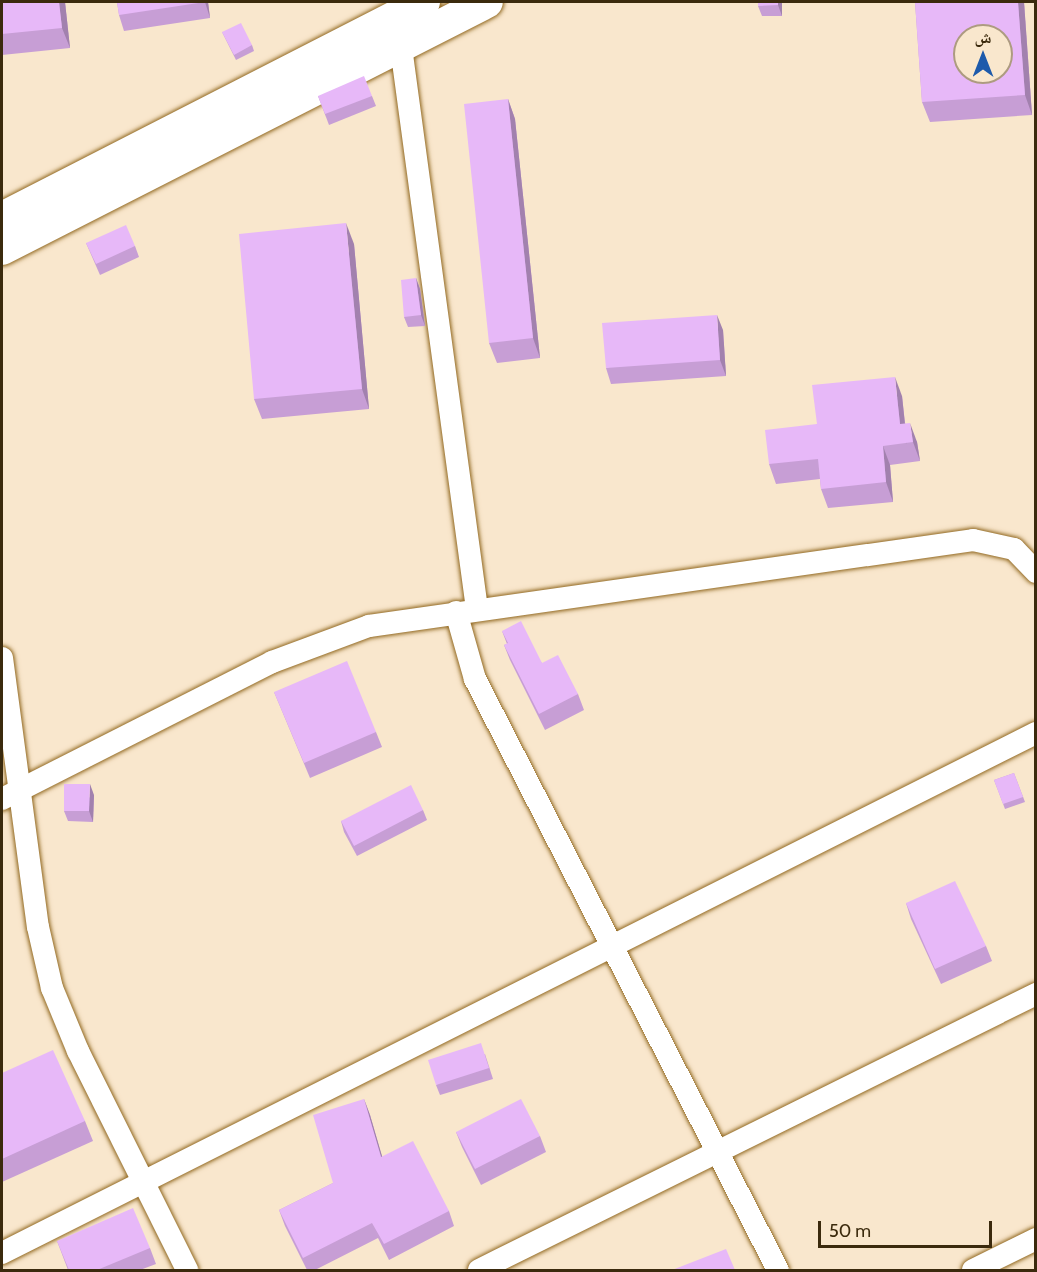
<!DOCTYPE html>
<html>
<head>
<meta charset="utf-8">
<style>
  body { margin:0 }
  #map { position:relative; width:1037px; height:1272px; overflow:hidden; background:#f9e7cd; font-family:Cabin,"Noto Naskh Arabic",sans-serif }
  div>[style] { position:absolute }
  .roads { filter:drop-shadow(0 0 2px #926921) drop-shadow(0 0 2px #926921) }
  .street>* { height:22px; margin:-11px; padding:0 11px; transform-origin:11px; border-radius:11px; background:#fff }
  .secondary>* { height:32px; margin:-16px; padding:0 16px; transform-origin:16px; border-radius:16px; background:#fff }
  .wall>* { inset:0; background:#c79ed5 }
  .shaded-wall>* { inset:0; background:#a281ae }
  .building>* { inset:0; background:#e7b8f8 }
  span { translate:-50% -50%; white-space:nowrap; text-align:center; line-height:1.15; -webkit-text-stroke:4.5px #f9e7cd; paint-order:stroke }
  .frame { position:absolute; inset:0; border:3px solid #3b2a0d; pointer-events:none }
  .north { position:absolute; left:953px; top:24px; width:60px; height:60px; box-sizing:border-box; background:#f9e7cd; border:2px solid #ad9b80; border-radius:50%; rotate:0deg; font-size:16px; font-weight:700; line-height:24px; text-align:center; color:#3b2a0d }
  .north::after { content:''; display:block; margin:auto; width:21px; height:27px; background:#1d5aab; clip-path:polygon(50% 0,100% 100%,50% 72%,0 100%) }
  .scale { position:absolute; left:818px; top:1221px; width:174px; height:27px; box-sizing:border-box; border:3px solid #3b2a0d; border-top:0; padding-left:8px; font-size:18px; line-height:21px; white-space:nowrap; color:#3b2a0d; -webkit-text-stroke:4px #f9e7cd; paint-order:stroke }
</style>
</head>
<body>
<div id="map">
  <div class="roads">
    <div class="street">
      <i style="left:401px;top:47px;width:567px;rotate:82.3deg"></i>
      <i style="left:456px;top:612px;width:70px;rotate:74.2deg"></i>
      <i style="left:475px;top:679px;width:664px;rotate:62.86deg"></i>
      <i style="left:2px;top:658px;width:271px;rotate:82.4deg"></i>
      <i style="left:38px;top:927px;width:63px;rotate:77.1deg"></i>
      <i style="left:52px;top:988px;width:68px;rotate:67.6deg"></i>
      <i style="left:78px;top:1051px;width:245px;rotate:63.5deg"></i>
      <i style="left:2px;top:799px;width:303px;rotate:-26.9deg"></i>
      <i style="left:272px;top:662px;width:103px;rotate:-20.4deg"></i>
      <i style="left:369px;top:626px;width:610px;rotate:-8.1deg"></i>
      <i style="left:973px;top:540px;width:42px;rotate:12.4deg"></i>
      <i style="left:1014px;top:549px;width:32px;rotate:46deg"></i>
      <i style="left:2px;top:1253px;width:1157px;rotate:-26.7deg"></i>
      <i style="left:479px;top:1270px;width:622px;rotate:-26.36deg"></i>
      <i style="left:973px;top:1270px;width:70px;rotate:-26.2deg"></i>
    </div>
    <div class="secondary">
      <i style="left:2px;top:218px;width:474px;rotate:-27.1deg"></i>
      <i style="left:2px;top:249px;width:544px;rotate:-26.99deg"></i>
    </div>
  </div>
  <div class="wall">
    <i style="clip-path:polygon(2px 2px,65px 2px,70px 48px,2px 55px)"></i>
    <i style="clip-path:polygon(117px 2px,208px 2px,210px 18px,124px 31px,119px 15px)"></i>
    <i style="clip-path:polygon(758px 2px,782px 2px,782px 16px,762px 16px,758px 6px)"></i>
    <i style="clip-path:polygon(915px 2px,1024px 2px,1032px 115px,930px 122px,922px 102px)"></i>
    <i style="clip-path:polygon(222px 32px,252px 45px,254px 51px,236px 60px)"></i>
    <i style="clip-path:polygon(318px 96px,372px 96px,376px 106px,329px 125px)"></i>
    <i style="clip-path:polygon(508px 99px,515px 119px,540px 358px,497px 363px,489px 343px)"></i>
    <i style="clip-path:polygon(86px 243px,135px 246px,139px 257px,100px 275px)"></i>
    <i style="clip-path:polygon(354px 244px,369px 409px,262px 419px,254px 399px)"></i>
    <i style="clip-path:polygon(416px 278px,420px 289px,425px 326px,408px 327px,404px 317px)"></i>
    <i style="clip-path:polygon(723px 330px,726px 376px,611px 384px,606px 368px)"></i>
    <i style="clip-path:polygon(902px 396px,905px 423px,917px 442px,920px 461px,890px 465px,893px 502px,828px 508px,821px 489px,820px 479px,776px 484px,769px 464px,817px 424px)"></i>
    <i style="clip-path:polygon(502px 631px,542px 663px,578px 694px,584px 710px,545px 730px,510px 660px,504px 645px,507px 644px)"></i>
    <i style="clip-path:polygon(274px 692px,376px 732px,382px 747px,310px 778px)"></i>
    <i style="clip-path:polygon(1014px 773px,1025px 802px,1005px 809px,994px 780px)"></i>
    <i style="clip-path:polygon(94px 795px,93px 822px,68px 821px,64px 811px)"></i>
    <i style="clip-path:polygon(423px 810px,427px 820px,357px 856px,344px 832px,341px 821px)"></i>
    <i style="clip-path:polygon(906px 903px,986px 946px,992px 961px,941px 984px,911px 919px)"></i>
    <i style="clip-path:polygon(485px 1054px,493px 1079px,440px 1095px,436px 1085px)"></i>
    <i style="clip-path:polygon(2px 1073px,85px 1121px,93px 1141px,2px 1182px)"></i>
    <i style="clip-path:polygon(364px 1099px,370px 1115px,382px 1157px,449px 1211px,454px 1226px,389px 1260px,378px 1238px,315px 1270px,307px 1270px,285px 1226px,279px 1210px,333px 1183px)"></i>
    <i style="clip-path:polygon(456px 1132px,540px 1136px,546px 1152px,481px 1185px,462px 1147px)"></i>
    <i style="clip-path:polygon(57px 1241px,150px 1248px,156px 1264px,140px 1270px,68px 1270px)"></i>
  </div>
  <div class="shaded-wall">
    <i style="clip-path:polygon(59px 2px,65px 2px,70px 48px,62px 28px)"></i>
    <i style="clip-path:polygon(205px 2px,208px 2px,210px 18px)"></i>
    <i style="clip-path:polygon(778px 2px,782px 2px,782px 16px,778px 5px)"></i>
    <i style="clip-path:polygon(1018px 2px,1024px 2px,1032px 115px,1025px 95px)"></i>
    <i style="clip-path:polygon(508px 99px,515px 119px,540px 358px,533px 338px)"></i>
    <i style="clip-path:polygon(346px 223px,354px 244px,369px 409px,362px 389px)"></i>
    <i style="clip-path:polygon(416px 278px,420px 289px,425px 326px,421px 315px)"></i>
    <i style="clip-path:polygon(717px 315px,723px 330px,726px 376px,720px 360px)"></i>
    <i style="clip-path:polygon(895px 377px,902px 396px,907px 444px,900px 424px)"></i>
    <i style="clip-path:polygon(910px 423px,917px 442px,920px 461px,913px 442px)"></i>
    <i style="clip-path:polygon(883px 446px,890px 465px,893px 502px,886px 482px)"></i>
    <i style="clip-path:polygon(90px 784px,94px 795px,93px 822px,89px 811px)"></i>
    <i style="clip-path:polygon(364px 1099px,370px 1115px,387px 1173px,381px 1157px)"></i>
  </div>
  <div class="building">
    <i style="clip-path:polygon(2px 2px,59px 2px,62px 28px,2px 34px)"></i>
    <i style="clip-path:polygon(117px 2px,205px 2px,119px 15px)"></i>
    <i style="clip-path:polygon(758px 2px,778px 2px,778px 5px,758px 6px)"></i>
    <i style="clip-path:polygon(evenodd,915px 2px,1018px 2px,1025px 95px,922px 102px,915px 2px,965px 36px,1001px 36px,1001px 72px,965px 72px,965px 36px)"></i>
    <i style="clip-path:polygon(241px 23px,252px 45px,234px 55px,222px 32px)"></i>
    <i style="clip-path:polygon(364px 76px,372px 96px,325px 114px,318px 96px)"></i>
    <i style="clip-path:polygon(508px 99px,533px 338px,489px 343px,464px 104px)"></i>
    <i style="clip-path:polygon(346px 223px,362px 389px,254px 399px,239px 234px)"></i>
    <i style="clip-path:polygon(126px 225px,135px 246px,96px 264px,86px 243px)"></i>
    <i style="clip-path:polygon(416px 278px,421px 315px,404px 317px,401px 280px)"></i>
    <i style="clip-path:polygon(717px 315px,720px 360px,606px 368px,602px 323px)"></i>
    <i style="clip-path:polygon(895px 377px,900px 424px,910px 423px,913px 442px,883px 446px,886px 482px,821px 489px,818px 459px,769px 464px,765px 430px,817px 424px,812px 385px)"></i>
    <i style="clip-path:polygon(521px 621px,542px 663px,558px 655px,578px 694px,539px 714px,504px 645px,508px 643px,502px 631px)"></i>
    <i style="clip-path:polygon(347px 661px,376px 732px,304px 763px,274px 692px)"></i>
    <i style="clip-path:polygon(1014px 773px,1023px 797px,1003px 804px,994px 780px)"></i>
    <i style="clip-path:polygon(64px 784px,90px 784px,89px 811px,64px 811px)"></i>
    <i style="clip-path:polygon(411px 785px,423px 810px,354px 846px,341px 821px)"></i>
    <i style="clip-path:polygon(955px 881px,986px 946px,935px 969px,906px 903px)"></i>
    <i style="clip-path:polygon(481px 1043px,489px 1068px,436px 1085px,428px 1060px)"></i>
    <i style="clip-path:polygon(53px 1050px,85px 1121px,2px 1159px,2px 1073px)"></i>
    <i style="clip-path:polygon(364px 1099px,381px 1157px,413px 1141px,449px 1211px,384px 1244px,372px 1223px,303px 1258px,279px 1210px,333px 1183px,313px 1115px)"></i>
    <i style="clip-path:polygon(521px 1099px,540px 1136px,475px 1169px,456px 1132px)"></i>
    <i style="clip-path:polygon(133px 1208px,150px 1248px,97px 1270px,69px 1270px,57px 1241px)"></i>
    <i style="clip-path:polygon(726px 1249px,735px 1270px,672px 1270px)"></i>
  </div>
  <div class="frame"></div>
  <div class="north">ش</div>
  <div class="scale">50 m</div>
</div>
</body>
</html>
